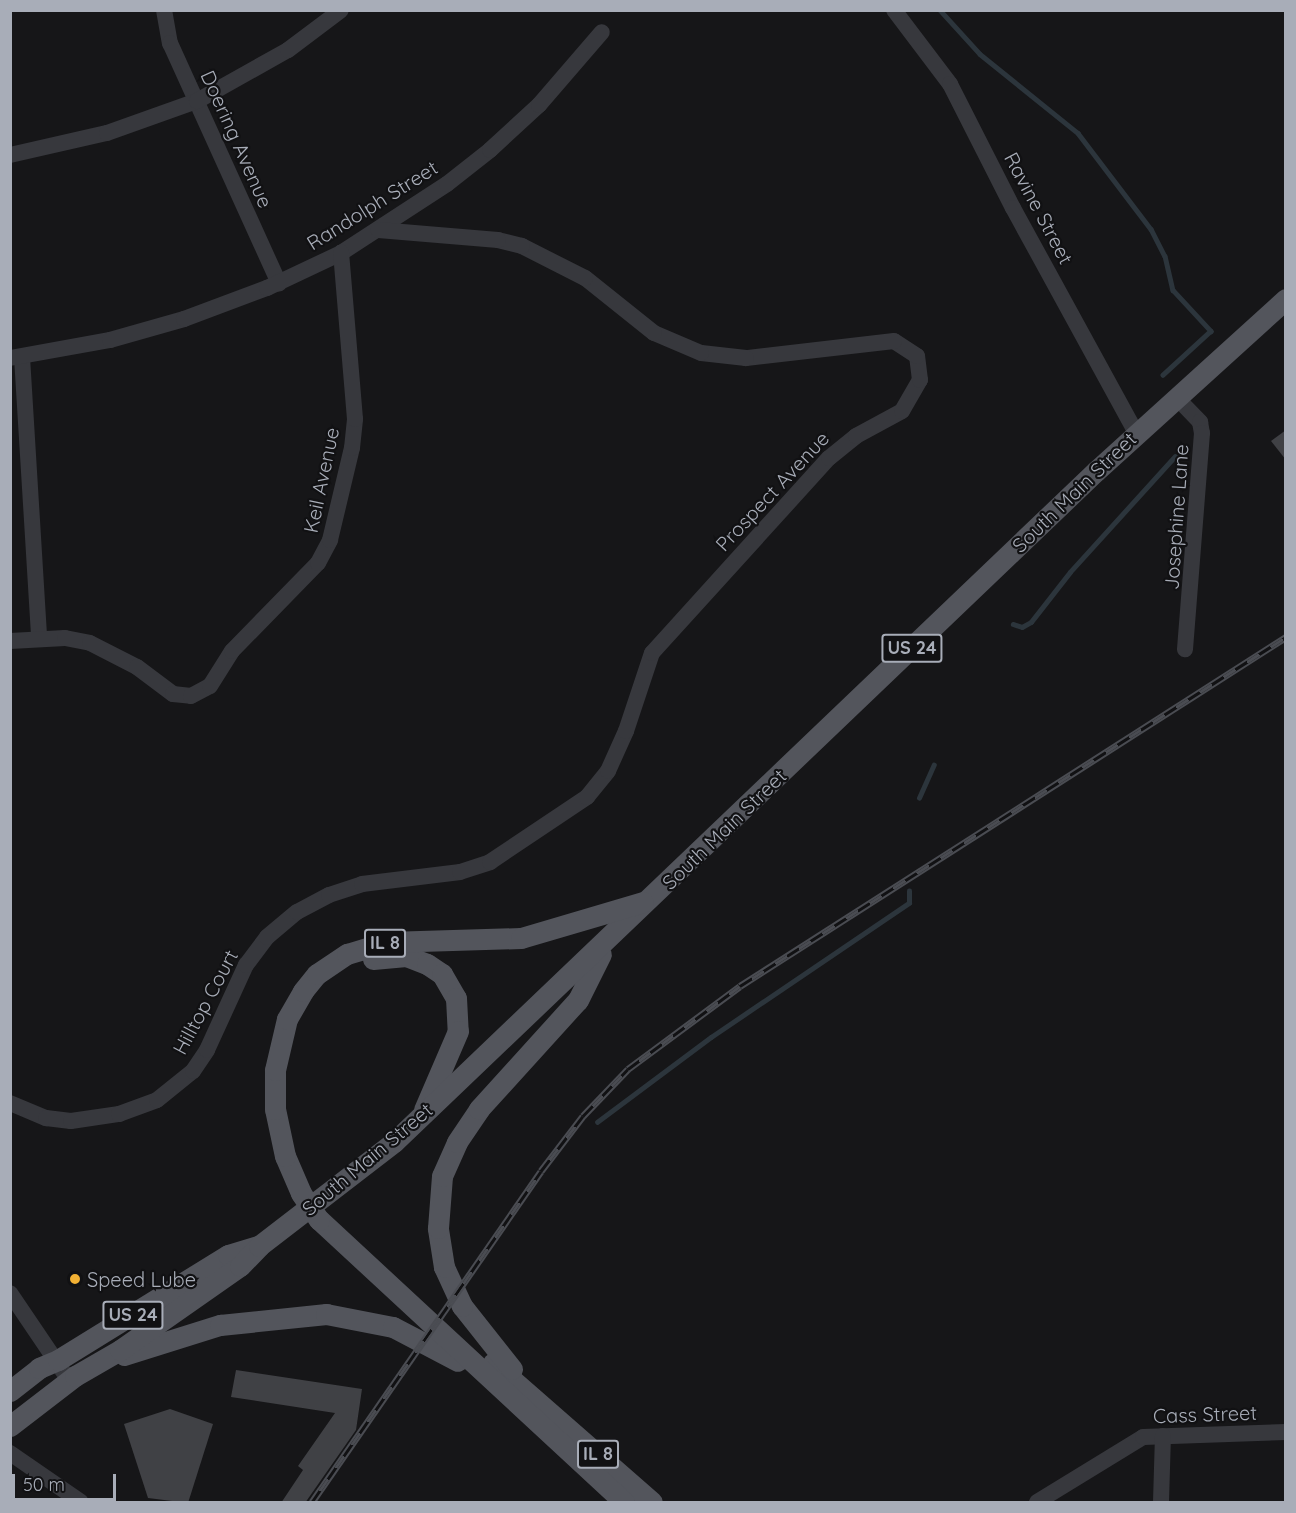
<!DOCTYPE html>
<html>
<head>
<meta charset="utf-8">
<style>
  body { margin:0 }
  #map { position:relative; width:1296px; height:1513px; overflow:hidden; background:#161618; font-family:Quicksand,sans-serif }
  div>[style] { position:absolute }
  .stream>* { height:4.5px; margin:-2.25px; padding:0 2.25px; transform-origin:2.25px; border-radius:2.25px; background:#2c353c }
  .building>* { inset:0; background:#404145 }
  .minor>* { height:16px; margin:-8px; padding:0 8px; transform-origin:8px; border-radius:8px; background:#37383d }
  .major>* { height:21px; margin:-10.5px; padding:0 10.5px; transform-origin:10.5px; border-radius:10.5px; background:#53555c }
  .rail>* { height:7px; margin-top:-3.5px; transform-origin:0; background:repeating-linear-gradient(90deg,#111113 0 14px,#4a4c52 0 28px); box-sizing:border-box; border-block:2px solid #4a4c52 }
  .dots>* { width:16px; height:16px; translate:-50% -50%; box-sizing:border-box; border:3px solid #111113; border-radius:50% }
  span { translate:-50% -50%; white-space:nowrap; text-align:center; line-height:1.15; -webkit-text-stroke:4.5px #111113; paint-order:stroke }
  .shield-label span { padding:2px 4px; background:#111113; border:2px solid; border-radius:4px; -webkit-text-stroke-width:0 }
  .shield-label { font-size:18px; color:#a8adb8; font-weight:700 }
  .street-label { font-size:20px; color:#a8adb8 }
  .poi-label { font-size:20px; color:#a8adb8 }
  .left { translate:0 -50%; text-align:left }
  .frame { position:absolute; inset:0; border:12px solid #a8adb8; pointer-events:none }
  .scale { position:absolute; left:12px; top:1474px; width:104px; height:27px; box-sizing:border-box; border:3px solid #a8adb8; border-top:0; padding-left:8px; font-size:18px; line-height:21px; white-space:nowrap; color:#a8adb8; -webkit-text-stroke:4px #111113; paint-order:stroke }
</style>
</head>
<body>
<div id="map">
  <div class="stream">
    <i style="left:940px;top:10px;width:59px;rotate:47.7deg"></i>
    <i style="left:980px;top:54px;width:126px;rotate:38.9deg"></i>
    <i style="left:1078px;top:133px;width:121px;rotate:52.8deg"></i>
    <i style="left:1151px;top:229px;width:30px;rotate:63deg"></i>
    <i style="left:1165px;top:256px;width:35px;rotate:77deg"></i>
    <i style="left:1173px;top:290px;width:56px;rotate:47.2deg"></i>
    <i style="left:1211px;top:331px;width:65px;rotate:137.5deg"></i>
    <i style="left:1013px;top:624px;width:9px;rotate:18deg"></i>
    <i style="left:1022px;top:627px;width:10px;rotate:-29deg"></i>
    <i style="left:1031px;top:622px;width:63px;rotate:-52deg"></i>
    <i style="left:1070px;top:572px;width:156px;rotate:-47.8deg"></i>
    <i style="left:919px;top:798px;width:36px;rotate:-66deg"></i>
    <i style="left:597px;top:1122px;width:142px;rotate:-36.7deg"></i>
    <i style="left:711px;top:1037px;width:239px;rotate:-34.1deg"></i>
    <i style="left:909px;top:903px;width:12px;rotate:-90deg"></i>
  </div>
  <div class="building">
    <i style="clip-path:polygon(1286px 430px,1286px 460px,1271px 441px)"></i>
    <i style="clip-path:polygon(236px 1370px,362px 1389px,356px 1430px,305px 1503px,281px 1503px,303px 1470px,298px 1466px,335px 1413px,231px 1397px)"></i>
    <i style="clip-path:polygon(170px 1409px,213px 1424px,188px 1503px,148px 1498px,124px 1424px)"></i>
  </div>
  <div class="minor">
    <i style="left:164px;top:10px;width:34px;rotate:80deg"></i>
    <i style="left:170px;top:43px;width:264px;rotate:65.6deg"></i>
    <i style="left:894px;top:10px;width:93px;rotate:52.9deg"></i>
    <i style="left:950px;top:84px;width:139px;rotate:63.1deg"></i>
    <i style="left:1013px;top:208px;width:256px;rotate:61.3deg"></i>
    <i style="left:10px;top:155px;width:99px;rotate:-12.8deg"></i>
    <i style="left:107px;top:133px;width:96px;rotate:-19.6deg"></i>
    <i style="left:197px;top:101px;width:104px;rotate:-29.3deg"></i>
    <i style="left:288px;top:50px;width:66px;rotate:-37deg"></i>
    <i style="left:22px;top:357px;width:282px;rotate:86.5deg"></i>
    <i style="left:10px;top:358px;width:102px;rotate:-10.2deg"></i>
    <i style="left:110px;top:340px;width:77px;rotate:-15.8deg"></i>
    <i style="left:184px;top:319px;width:89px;rotate:-20.5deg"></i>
    <i style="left:267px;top:288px;width:82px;rotate:-25.3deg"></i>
    <i style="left:341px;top:253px;width:126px;rotate:-33.1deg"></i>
    <i style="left:447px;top:184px;width:55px;rotate:-38.3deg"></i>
    <i style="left:490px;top:150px;width:67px;rotate:-42.6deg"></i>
    <i style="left:539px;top:105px;width:96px;rotate:-49.2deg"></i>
    <i style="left:1176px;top:397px;width:35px;rotate:46deg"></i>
    <i style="left:1200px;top:422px;width:11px;rotate:80deg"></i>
    <i style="left:1202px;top:433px;width:217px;rotate:94.5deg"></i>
    <i style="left:10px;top:641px;width:55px;rotate:-3.1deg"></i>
    <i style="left:65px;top:638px;width:25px;rotate:11deg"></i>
    <i style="left:90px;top:643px;width:53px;rotate:27.1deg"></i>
    <i style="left:137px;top:667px;width:45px;rotate:36.9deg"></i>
    <i style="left:173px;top:694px;width:18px;rotate:6deg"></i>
    <i style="left:191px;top:696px;width:21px;rotate:-28deg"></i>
    <i style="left:210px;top:686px;width:41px;rotate:-57.8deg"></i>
    <i style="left:232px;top:651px;width:123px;rotate:-45.7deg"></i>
    <i style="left:318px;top:563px;width:26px;rotate:-62deg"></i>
    <i style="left:330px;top:540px;width:95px;rotate:-76.6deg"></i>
    <i style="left:352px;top:448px;width:29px;rotate:-84deg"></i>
    <i style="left:355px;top:419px;width:167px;rotate:-94.8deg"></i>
    <i style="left:10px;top:1103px;width:39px;rotate:23deg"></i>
    <i style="left:46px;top:1118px;width:25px;rotate:7deg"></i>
    <i style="left:71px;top:1121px;width:49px;rotate:-8.3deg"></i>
    <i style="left:119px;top:1114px;width:40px;rotate:-20.2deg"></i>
    <i style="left:157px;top:1100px;width:46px;rotate:-38.9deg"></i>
    <i style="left:193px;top:1071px;width:25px;rotate:-56deg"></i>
    <i style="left:207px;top:1050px;width:94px;rotate:-65.4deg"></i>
    <i style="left:246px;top:965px;width:35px;rotate:-53deg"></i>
    <i style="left:267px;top:937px;width:39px;rotate:-40deg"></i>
    <i style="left:297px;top:912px;width:36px;rotate:-28deg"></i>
    <i style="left:329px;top:895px;width:35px;rotate:-18deg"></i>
    <i style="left:362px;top:884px;width:99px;rotate:-7deg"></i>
    <i style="left:460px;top:872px;width:32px;rotate:-18deg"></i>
    <i style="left:490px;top:862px;width:117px;rotate:-33.8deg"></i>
    <i style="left:587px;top:797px;width:33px;rotate:-51deg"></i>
    <i style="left:608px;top:771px;width:44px;rotate:-65.8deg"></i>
    <i style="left:626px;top:731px;width:82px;rotate:-71.6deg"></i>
    <i style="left:652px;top:653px;width:263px;rotate:-47.8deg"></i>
    <i style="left:829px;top:458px;width:35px;rotate:-39deg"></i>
    <i style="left:856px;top:436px;width:52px;rotate:-28.5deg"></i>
    <i style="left:902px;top:411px;width:36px;rotate:-60deg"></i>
    <i style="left:920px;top:380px;width:24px;rotate:-97deg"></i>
    <i style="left:917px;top:356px;width:27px;rotate:-147deg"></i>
    <i style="left:894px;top:341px;width:149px;rotate:173.4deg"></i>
    <i style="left:746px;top:358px;width:45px;rotate:-173.7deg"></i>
    <i style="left:701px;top:353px;width:51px;rotate:-156.9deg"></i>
    <i style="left:654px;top:333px;width:88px;rotate:-141.4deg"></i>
    <i style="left:585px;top:278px;width:71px;rotate:-153.1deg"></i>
    <i style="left:522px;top:246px;width:25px;rotate:-166deg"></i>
    <i style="left:498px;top:240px;width:120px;rotate:-175.2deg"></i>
    <i style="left:10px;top:1293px;width:105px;rotate:55.9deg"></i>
    <i style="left:10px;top:1453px;width:86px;rotate:34.6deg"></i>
    <i style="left:1037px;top:1502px;width:124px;rotate:-31.5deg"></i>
    <i style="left:1143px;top:1437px;width:143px;rotate:-2deg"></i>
    <i style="left:1161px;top:1502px;width:66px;rotate:-88.3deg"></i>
  </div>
  <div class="major">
    <i style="left:373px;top:959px;width:33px;rotate:-5deg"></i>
    <i style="left:406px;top:956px;width:22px;rotate:21deg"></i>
    <i style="left:427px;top:964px;width:18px;rotate:34deg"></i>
    <i style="left:442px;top:974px;width:28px;rotate:60deg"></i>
    <i style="left:456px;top:998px;width:33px;rotate:87deg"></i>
    <i style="left:458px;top:1031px;width:86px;rotate:113.3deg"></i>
    <i style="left:124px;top:1355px;width:101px;rotate:-17.4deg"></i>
    <i style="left:220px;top:1325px;width:107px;rotate:-5.9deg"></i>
    <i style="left:326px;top:1314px;width:68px;rotate:11deg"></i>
    <i style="left:393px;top:1327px;width:73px;rotate:27.6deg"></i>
    <i style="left:493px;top:1363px;width:211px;rotate:41.2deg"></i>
    <i style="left:512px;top:1369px;width:80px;rotate:-128.4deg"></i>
    <i style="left:462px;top:1306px;width:43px;rotate:-114.8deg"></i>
    <i style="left:444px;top:1267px;width:39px;rotate:-99deg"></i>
    <i style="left:438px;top:1228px;width:52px;rotate:-85.6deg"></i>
    <i style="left:442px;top:1176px;width:37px;rotate:-66deg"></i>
    <i style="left:457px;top:1142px;width:40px;rotate:-56deg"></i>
    <i style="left:479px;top:1109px;width:147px;rotate:-47.8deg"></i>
    <i style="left:578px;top:1000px;width:51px;rotate:-63.4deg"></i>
    <i style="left:10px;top:1391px;width:37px;rotate:-38deg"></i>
    <i style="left:39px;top:1368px;width:21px;rotate:-23deg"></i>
    <i style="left:58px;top:1360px;width:200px;rotate:-31.7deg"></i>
    <i style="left:228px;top:1255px;width:31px;rotate:-17deg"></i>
    <i style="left:10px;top:1426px;width:82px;rotate:-37.6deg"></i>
    <i style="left:75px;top:1376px;width:52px;rotate:-30deg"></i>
    <i style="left:120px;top:1350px;width:146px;rotate:-35deg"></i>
    <i style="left:240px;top:1266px;width:28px;rotate:-46deg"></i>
    <i style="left:259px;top:1246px;width:170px;rotate:-37.6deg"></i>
    <i style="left:394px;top:1142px;width:971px;rotate:-43.71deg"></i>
    <i style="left:1096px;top:471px;width:256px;rotate:-42.2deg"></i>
    <i style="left:624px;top:1502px;width:415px;rotate:-137.2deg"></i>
    <i style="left:319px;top:1220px;width:32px;rotate:-124deg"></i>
    <i style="left:301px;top:1193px;width:40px;rotate:-113.4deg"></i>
    <i style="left:285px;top:1156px;width:48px;rotate:-102deg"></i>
    <i style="left:275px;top:1109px;width:39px;rotate:-90deg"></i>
    <i style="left:275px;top:1070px;width:52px;rotate:-76.8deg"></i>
    <i style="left:287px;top:1019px;width:32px;rotate:-60deg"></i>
    <i style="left:303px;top:991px;width:22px;rotate:-51deg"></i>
    <i style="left:317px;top:974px;width:36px;rotate:-34deg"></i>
    <i style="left:347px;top:954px;width:42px;rotate:-16.7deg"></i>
    <i style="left:387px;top:942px;width:134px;rotate:-1.7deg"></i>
    <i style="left:521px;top:938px;width:127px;rotate:-16.4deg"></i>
  </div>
  <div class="rail">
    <i style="left:312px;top:1502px;width:402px;rotate:-55.3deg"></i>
    <i style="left:541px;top:1171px;width:69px;rotate:-52.6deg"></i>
    <i style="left:583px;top:1116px;width:65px;rotate:-46.2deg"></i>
    <i style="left:628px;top:1069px;width:139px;rotate:-36.5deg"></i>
    <i style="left:740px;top:986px;width:648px;rotate:-32.59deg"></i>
  </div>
  <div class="dots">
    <i style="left:75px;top:1279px;background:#f2b134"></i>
  </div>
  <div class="shield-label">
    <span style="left:912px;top:648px">US 24</span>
    <span style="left:385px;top:943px">IL 8</span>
    <span style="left:133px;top:1315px">US 24</span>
    <span style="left:598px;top:1454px">IL 8</span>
  </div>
  <div class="street-label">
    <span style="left:237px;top:139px;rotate:66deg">Doering Avenue</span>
    <span style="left:372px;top:205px;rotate:-32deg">Randolph Street</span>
    <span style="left:1039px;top:208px;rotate:62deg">Ravine Street</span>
    <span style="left:321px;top:480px;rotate:-78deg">Keil Avenue</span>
    <span style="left:772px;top:491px;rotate:-47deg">Prospect Avenue</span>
    <span style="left:1074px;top:492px;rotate:-44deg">South Main Street</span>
    <span style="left:1176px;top:517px;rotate:-86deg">Josephine Lane</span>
    <span style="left:724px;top:829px;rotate:-44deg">South Main Street</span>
    <span style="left:205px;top:1002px;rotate:-62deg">Hilltop Court</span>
    <span style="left:367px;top:1159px;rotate:-40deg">South Main Street</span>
    <span style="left:1205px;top:1414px;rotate:-2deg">Cass Street</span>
  </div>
  <div class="poi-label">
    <span class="left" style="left:87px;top:1279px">Speed Lube</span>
  </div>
  <div class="frame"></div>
  <div class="scale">50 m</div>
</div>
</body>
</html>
